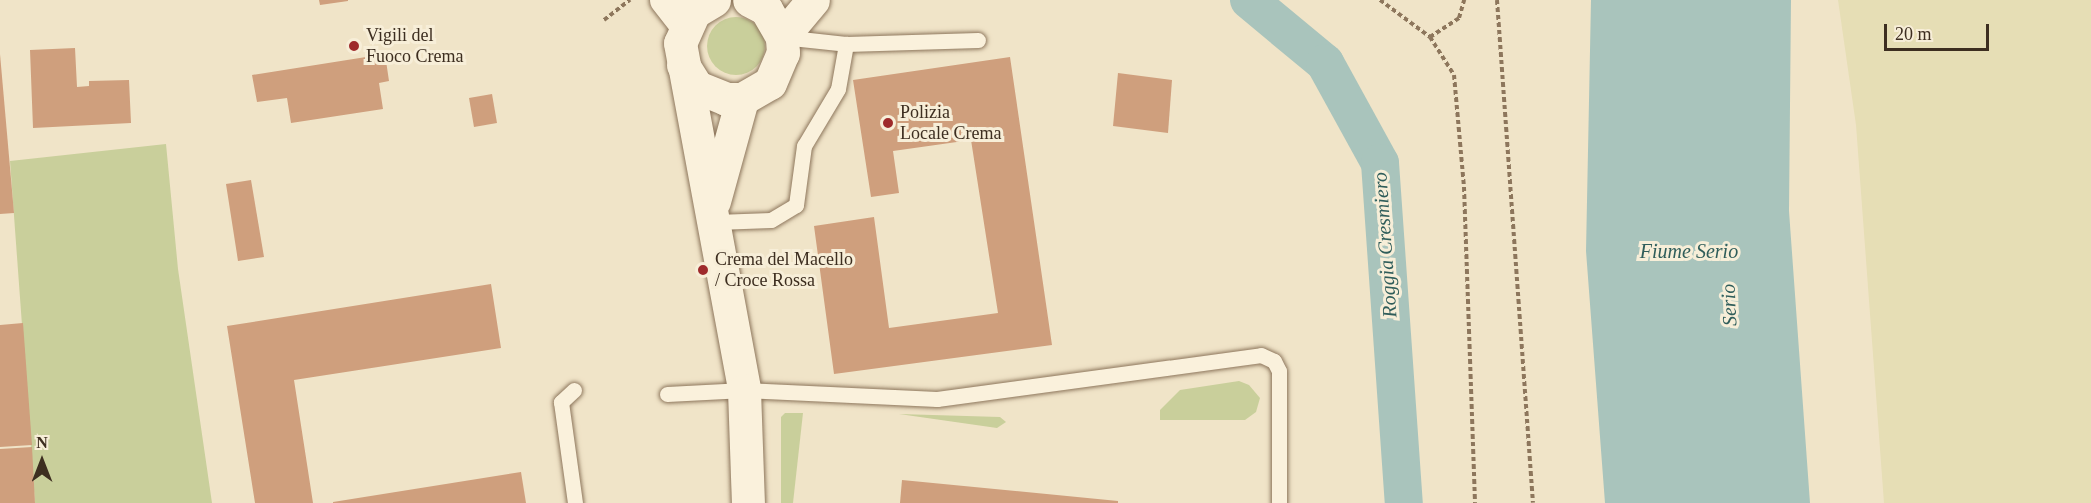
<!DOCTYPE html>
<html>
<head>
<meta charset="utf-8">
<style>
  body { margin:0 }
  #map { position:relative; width:2091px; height:503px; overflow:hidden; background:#f0e4c8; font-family:Georgia,serif }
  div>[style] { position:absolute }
  .farmland>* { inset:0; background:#e6deb5 }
  .green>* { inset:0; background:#c9cf9b }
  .round { border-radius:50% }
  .water>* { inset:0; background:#a9c4bc }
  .canal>* { height:38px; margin:-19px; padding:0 19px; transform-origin:19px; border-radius:19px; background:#a9c4bc }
  .building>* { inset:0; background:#cf9f7d }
  .path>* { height:4px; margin-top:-2px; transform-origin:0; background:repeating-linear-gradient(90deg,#8d765c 0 4.5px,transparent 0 7.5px) }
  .roads { filter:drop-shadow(0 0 2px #8d765c) drop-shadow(0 0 2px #8d765c) }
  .service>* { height:15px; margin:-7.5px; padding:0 7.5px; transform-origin:7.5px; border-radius:7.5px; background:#faf1dc }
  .minor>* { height:30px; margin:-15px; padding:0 15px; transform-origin:15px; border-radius:15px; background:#faf1dc }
  .tertiary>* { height:33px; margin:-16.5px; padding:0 16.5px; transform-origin:16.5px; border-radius:16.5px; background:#faf1dc }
  .dots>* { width:16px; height:16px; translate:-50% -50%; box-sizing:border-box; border:3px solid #f7eed8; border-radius:50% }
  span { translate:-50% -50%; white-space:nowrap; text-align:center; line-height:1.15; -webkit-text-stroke:6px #f7eed8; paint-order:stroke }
  .poi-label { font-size:18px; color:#3d2e20 }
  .left { translate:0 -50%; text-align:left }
  .water-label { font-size:20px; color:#2f5d5a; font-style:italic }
  .north { position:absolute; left:12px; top:431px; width:60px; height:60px; -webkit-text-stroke:4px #f7eed8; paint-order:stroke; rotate:0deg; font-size:16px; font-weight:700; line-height:24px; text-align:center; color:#3d2e20 }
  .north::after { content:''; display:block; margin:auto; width:21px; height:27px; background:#3d2e20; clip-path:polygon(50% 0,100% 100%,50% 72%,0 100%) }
  .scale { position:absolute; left:1884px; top:24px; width:105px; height:27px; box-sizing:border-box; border:3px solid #3d2e20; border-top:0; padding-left:8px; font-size:18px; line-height:21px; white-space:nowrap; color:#3d2e20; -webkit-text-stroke:4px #f7eed8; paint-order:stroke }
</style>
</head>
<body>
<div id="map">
  <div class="farmland">
    <i style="clip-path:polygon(1838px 0,2091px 0,2091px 503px,1884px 503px,1856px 125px)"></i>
  </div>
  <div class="green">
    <i class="round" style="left:707px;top:17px;width:58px;height:58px"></i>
    <i style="clip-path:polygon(166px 144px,178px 269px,212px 503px,35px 503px,10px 161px)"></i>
    <i style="clip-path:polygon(1239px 381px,1249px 385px,1260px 398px,1256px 412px,1245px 420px,1160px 420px,1160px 410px,1180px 390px)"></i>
    <i style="clip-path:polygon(785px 413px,803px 413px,793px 503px,781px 503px,781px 417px)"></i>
    <i style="clip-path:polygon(899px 414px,1000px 417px,1006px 422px,997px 428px)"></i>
  </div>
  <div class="water">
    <i style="clip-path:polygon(1591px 0,1791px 0,1789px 211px,1810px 503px,1605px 503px,1586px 251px)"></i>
  </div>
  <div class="canal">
    <i style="left:1249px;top:0;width:99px;rotate:39.7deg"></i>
    <i style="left:1325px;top:63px;width:114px;rotate:61.2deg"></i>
    <i style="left:1380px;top:163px;width:341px;rotate:86deg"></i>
  </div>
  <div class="building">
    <i style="clip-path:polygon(319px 0,348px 0,348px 1px,320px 5px)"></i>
    <i style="clip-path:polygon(75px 48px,77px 87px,89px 86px,89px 81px,129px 80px,131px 123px,33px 128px,30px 50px)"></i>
    <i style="clip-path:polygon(0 54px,14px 213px,0 214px)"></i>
    <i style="clip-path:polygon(385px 54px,389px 81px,379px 83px,383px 109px,291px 123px,287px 98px,257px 102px,252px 75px)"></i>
    <i style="clip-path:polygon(1010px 57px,1052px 345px,834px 374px,814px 226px,874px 217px,889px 328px,998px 313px,971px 140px,893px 151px,899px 193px,871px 197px,853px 80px)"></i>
    <i style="clip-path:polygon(1118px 73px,1172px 80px,1168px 133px,1113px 126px)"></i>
    <i style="clip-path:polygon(492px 94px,497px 123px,474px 127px,469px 98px)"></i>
    <i style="clip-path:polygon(251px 180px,264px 257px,238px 261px,226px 184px)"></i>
    <i style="clip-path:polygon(491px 284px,501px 348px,294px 380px,313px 503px,255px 503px,227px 326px)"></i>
    <i style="clip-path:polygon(23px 323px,32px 445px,0 447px,0 325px)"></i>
    <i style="clip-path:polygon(32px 447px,35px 503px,0 503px,0 449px)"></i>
    <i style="clip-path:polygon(521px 472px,526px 503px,333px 503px,333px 502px)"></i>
    <i style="clip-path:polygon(902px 480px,1118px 501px,1118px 503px,900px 503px)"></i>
  </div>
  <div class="path">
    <i style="left:1380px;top:0;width:62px;rotate:36.5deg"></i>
    <i style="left:1430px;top:37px;width:35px;rotate:-33deg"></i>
    <i style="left:1459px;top:18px;width:19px;rotate:-74deg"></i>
    <i style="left:1497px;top:0;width:504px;rotate:85.91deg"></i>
    <i style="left:604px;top:20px;width:33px;rotate:-38deg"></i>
    <i style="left:1430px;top:37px;width:45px;rotate:57.7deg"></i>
    <i style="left:1454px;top:75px;width:112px;rotate:84.9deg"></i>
    <i style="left:1464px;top:187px;width:316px;rotate:88deg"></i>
  </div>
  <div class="roads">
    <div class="service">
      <i style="left:782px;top:37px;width:64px;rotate:6.2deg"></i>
      <i style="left:846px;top:44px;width:132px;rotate:-1.7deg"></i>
      <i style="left:716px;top:222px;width:55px;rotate:-2.1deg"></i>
      <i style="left:771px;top:220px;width:29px;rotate:-31deg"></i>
      <i style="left:796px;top:205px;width:60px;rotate:-82.3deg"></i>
      <i style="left:804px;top:146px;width:66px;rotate:-59.2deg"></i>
      <i style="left:838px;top:89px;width:46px;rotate:-79.9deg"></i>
      <i style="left:574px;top:390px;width:18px;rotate:137deg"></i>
      <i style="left:561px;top:402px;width:102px;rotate:82.1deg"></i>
      <i style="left:667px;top:394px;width:77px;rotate:-3deg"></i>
      <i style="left:744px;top:390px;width:193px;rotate:2.7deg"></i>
      <i style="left:937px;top:399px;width:327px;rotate:-7.7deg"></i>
      <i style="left:1261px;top:355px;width:14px;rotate:25deg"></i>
      <i style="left:1274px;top:361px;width:11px;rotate:63deg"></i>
      <i style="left:1279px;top:371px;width:132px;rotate:90deg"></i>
    </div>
    <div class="minor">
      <i style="left:665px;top:0;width:33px;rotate:52deg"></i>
    </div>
    <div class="tertiary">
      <i style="left:714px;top:0;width:23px;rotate:149deg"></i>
      <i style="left:694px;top:12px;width:34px;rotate:114deg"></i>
      <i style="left:680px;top:43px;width:353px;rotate:79.5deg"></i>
      <i style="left:744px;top:390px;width:113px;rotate:88deg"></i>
      <i style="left:782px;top:37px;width:48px;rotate:-50deg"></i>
      <i style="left:683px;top:65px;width:26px;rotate:58deg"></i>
      <i style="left:697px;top:87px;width:31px;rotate:22deg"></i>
      <i style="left:726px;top:99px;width:16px"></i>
      <i style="left:742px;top:99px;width:32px;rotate:-30deg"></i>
      <i style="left:770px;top:83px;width:33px;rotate:-67deg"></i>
      <i style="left:783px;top:53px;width:16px;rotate:-94deg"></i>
      <i style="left:782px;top:37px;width:32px;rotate:-120deg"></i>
      <i style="left:766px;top:9px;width:19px;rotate:-152deg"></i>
      <i style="left:714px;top:201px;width:106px;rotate:-74.6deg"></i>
    </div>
  </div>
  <div class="dots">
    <i style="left:354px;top:46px;background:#9e2a2b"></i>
    <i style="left:888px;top:123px;background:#9e2a2b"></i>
    <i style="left:703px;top:270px;background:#9e2a2b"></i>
  </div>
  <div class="poi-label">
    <span class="left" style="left:366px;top:46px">Vigili del<br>Fuoco Crema</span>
    <span class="left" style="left:900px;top:123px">Polizia<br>Locale Crema</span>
    <span class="left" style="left:715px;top:270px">Crema del Macello<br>/ Croce Rossa</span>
  </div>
  <div class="water-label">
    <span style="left:1385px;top:245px;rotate:-94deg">Roggia Cresmiero</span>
    <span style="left:1689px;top:251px">Fiume Serio</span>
    <span style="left:1729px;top:305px;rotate:-93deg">Serio</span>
  </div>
  <div class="north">N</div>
  <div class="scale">20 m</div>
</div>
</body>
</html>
